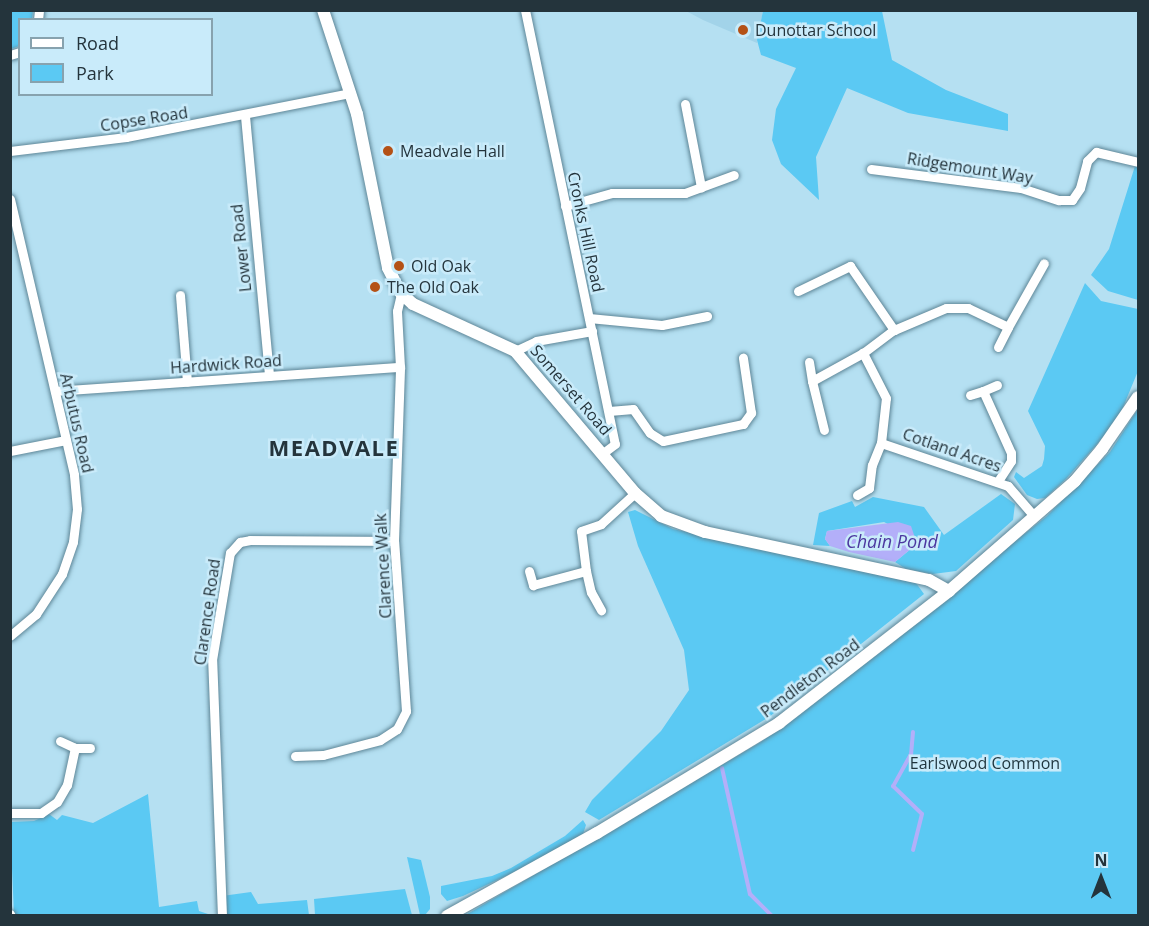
<!DOCTYPE html>
<html>
<head>
<meta charset="utf-8">
<style>
  body { margin:0 }
  #map { position:relative; width:1149px; height:926px; overflow:hidden; background:#b5e0f2; font-family:"Open Sans",sans-serif }
  div>[style] { position:absolute }
  .built>* { inset:0; background:#a2d3e9 }
  .green>* { inset:0; background:#5bc9f3 }
  .water>* { inset:0; background:#b3aff9 }
  .stream>* { height:4px; margin:-2px; padding:0 2px; transform-origin:2px; border-radius:2px; background:#b3aff9 }
  .roads { filter:drop-shadow(0 0 2px #5e8697) drop-shadow(0 0 2px #5e8697) }
  .minor>* { height:9px; margin:-4.5px; padding:0 4.5px; transform-origin:4.5px; border-radius:4.5px; background:#fff }
  .tertiary>* { height:12px; margin:-6px; padding:0 6px; transform-origin:6px; border-radius:6px; background:#fff }
  .dots>* { width:16px; height:16px; translate:-50% -50%; box-sizing:border-box; border:3px solid #c9ebfa; border-radius:50% }
  span { translate:-50% -50%; white-space:nowrap; text-align:center; line-height:1.15; -webkit-text-stroke:5px #c9ebfa; paint-order:stroke }
  .poi-label { font-size:16px; color:#24343c }
  .left { translate:0 -50%; text-align:left }
  .street-label { font-size:16px; color:#24343c }
  .park-label { font-size:16px; color:#1f353e }
  .water-label { font-size:18px; color:#4c38a0; font-style:italic }
  .district-label { font-size:22px; color:#24343c; font-weight:700; letter-spacing:1.5px }
  .frame { position:absolute; inset:0; border:12px solid #24343c; pointer-events:none }
  .legend { position:absolute; left:18px; top:18px; width:195px; height:78px; box-sizing:border-box; background:#c9ebfa; border:2px solid #87a2ae; margin:0; padding:8px 10px; list-style:none; font-size:18px; color:#24343c }
  .legend li { display:flex; align-items:center; gap:12px; height:30px }
  .legend b { width:30px; border:2px solid #87a2ae }
  .north { position:absolute; left:1071px; top:848px; width:60px; height:60px; -webkit-text-stroke:4px #c9ebfa; paint-order:stroke; rotate:0deg; font-size:16px; font-weight:700; line-height:24px; text-align:center; color:#24343c }
  .north::after { content:''; display:block; margin:auto; width:21px; height:27px; background:#24343c; clip-path:polygon(50% 0,100% 100%,50% 72%,0 100%) }
</style>
</head>
<body>
<div id="map">
  <div class="built">
    <i style="clip-path:polygon(686px 11px,763px 11px,757px 43px,703px 20px)"></i>
  </div>
  <div class="green">
    <i style="clip-path:polygon(11px 10px,33px 11px,32px 19px,20px 20px,19px 46px,11px 49px)"></i>
    <i style="clip-path:polygon(763px 11px,882px 11px,892px 60px,946px 90px,1008px 114px,1008px 131px,908px 113px,847px 88px,816px 157px,819px 200px,781px 164px,772px 140px,776px 109px,796px 68px,761px 55px,757px 40px)"></i>
    <i style="clip-path:polygon(1135px 166px,1138px 167px,1138px 300px,1108px 291px,1091px 275px,1109px 249px)"></i>
    <i style="clip-path:polygon(1085px 283px,1101px 301px,1138px 309px,1138px 371px,1119px 417px,1105px 435px,1066px 479px,1045px 498px,1037px 499px,1027px 495px,1014px 477px,1016px 472px,1024px 478px,1042px 466px,1044px 459px,1045px 446px,1028px 411px)"></i>
    <i style="clip-path:polygon(1138px 409px,1138px 915px,464px 916px,761px 742px,826px 693px,1047px 516px,1110px 452px)"></i>
    <i style="clip-path:polygon(1001px 494px,1015px 504px,1013px 520px,956px 571px,933px 574px,906px 569px,895px 562px,912px 548px,915px 538px,884px 522px,827px 531px,825px 539px,830px 546px,813px 545px,819px 513px,852px 501px,855px 507px,873px 497px,924px 507px,944px 535px)"></i>
    <i style="clip-path:polygon(635px 510px,673px 529px,916px 583px,924px 594px,769px 717px,599px 820px,585px 812px,592px 800px,661px 731px,689px 690px,684px 650px,638px 546px,628px 512px)"></i>
    <i style="clip-path:polygon(148px 794px,159px 907px,197px 901px,199px 911px,211px 915px,14px 915px,10px 822px,34px 821px,49px 814px,57px 820px,62px 815px,93px 823px)"></i>
    <i style="clip-path:polygon(583px 820px,586px 825px,583px 834px,525px 867px,463px 896px,447px 901px,441px 894px,441px 886px,492px 876px,511px 868px,565px 836px)"></i>
    <i style="clip-path:polygon(407px 857px,421px 860px,430px 897px,430px 909px,425px 915px,420px 915px)"></i>
    <i style="clip-path:polygon(405px 889px,412px 915px,315px 915px,314px 899px)"></i>
    <i style="clip-path:polygon(251px 892px,258px 904px,307px 900px,309px 915px,223px 915px,222px 896px)"></i>
  </div>
  <div class="water">
    <i style="clip-path:polygon(898px 522px,911px 526px,915px 538px,912px 548px,895px 562px,849px 552px,830px 546px,825px 539px,827px 531px)"></i>
  </div>
  <div class="stream">
    <i style="left:913px;top:732px;width:22px;rotate:95deg"></i>
    <i style="left:911px;top:754px;width:37px;rotate:119deg"></i>
    <i style="left:893px;top:786px;width:40px;rotate:44deg"></i>
    <i style="left:922px;top:814px;width:37px;rotate:104deg"></i>
    <i style="left:722px;top:768px;width:129px;rotate:77.5deg"></i>
    <i style="left:750px;top:894px;width:31px;rotate:45deg"></i>
  </div>
  <div class="roads">
    <div class="minor">
      <i style="left:525px;top:10px;width:443px;rotate:78.3deg"></i>
      <i style="left:615px;top:444px;width:15px;rotate:143deg"></i>
      <i style="left:38px;top:20px;width:10px;rotate:-84deg"></i>
      <i style="left:10px;top:55px;width:10px;rotate:-17deg"></i>
      <i style="left:685px;top:104px;width:85px;rotate:79.1deg"></i>
      <i style="left:245px;top:116px;width:261px;rotate:84.7deg"></i>
      <i style="left:10px;top:151px;width:117px;rotate:-6.9deg"></i>
      <i style="left:126px;top:137px;width:229px;rotate:-11.1deg"></i>
      <i style="left:871px;top:169px;width:151px;rotate:7.2deg"></i>
      <i style="left:1021px;top:188px;width:40px;rotate:18deg"></i>
      <i style="left:1059px;top:200px;width:13px"></i>
      <i style="left:1072px;top:200px;width:14px;rotate:-56deg"></i>
      <i style="left:1080px;top:188px;width:28px;rotate:-75deg"></i>
      <i style="left:1087px;top:161px;width:13px;rotate:-45deg"></i>
      <i style="left:1096px;top:152px;width:43px;rotate:13.4deg"></i>
      <i style="left:10px;top:199px;width:283px;rotate:76.9deg"></i>
      <i style="left:74px;top:475px;width:34px;rotate:85deg"></i>
      <i style="left:77px;top:509px;width:33px;rotate:97deg"></i>
      <i style="left:73px;top:542px;width:34px;rotate:109deg"></i>
      <i style="left:62px;top:574px;width:48px;rotate:123deg"></i>
      <i style="left:36px;top:614px;width:34px;rotate:140deg"></i>
      <i style="left:565px;top:206px;width:49px;rotate:-15.5deg"></i>
      <i style="left:612px;top:193px;width:73px"></i>
      <i style="left:685px;top:193px;width:52px;rotate:-20.2deg"></i>
      <i style="left:798px;top:291px;width:58px;rotate:-25.7deg"></i>
      <i style="left:850px;top:266px;width:78px;rotate:55.5deg"></i>
      <i style="left:180px;top:295px;width:87px;rotate:85.4deg"></i>
      <i style="left:589px;top:318px;width:73px;rotate:5.5deg"></i>
      <i style="left:662px;top:325px;width:46px;rotate:-11.3deg"></i>
      <i style="left:998px;top:347px;width:22px;rotate:-63deg"></i>
      <i style="left:515px;top:351px;width:23px;rotate:-25deg"></i>
      <i style="left:536px;top:341px;width:57px;rotate:-10.1deg"></i>
      <i style="left:809px;top:362px;width:19px;rotate:81deg"></i>
      <i style="left:997px;top:385px;width:15px;rotate:157deg"></i>
      <i style="left:983px;top:391px;width:68px;rotate:65.7deg"></i>
      <i style="left:1011px;top:453px;width:8px;rotate:90deg"></i>
      <i style="left:1011px;top:461px;width:24px;rotate:123deg"></i>
      <i style="left:55px;top:391px;width:346px;rotate:-4deg"></i>
      <i style="left:970px;top:395px;width:14px;rotate:-17deg"></i>
      <i style="left:609px;top:411px;width:24px;rotate:-5deg"></i>
      <i style="left:633px;top:409px;width:29px;rotate:55deg"></i>
      <i style="left:650px;top:433px;width:15px;rotate:32deg"></i>
      <i style="left:663px;top:441px;width:82px;rotate:-12deg"></i>
      <i style="left:743px;top:424px;width:14px;rotate:-54deg"></i>
      <i style="left:751px;top:413px;width:56px;rotate:-98.3deg"></i>
      <i style="left:824px;top:430px;width:50px;rotate:-103.8deg"></i>
      <i style="left:812px;top:381px;width:58px;rotate:-28.8deg"></i>
      <i style="left:10px;top:451px;width:57px;rotate:-11.1deg"></i>
      <i style="left:857px;top:495px;width:14px;rotate:-30deg"></i>
      <i style="left:869px;top:488px;width:23px;rotate:-83deg"></i>
      <i style="left:872px;top:465px;width:24px;rotate:-68deg"></i>
      <i style="left:1034px;top:516px;width:40px;rotate:-131deg"></i>
      <i style="left:1008px;top:486px;width:134px;rotate:-161.3deg"></i>
      <i style="left:881px;top:443px;width:45px;rotate:-83.7deg"></i>
      <i style="left:886px;top:398px;width:51px;rotate:-117.1deg"></i>
      <i style="left:863px;top:353px;width:39px;rotate:-37deg"></i>
      <i style="left:894px;top:330px;width:56px;rotate:-22.9deg"></i>
      <i style="left:946px;top:308px;width:22px"></i>
      <i style="left:968px;top:308px;width:44px;rotate:25.4deg"></i>
      <i style="left:1008px;top:327px;width:73px;rotate:-60.6deg"></i>
      <i style="left:529px;top:571px;width:15px;rotate:74deg"></i>
      <i style="left:533px;top:585px;width:55px;rotate:-14.8deg"></i>
      <i style="left:586px;top:571px;width:40px;rotate:-97.1deg"></i>
      <i style="left:581px;top:531px;width:21px;rotate:-19deg"></i>
      <i style="left:601px;top:524px;width:46px;rotate:-42.4deg"></i>
      <i style="left:586px;top:571px;width:22px;rotate:77deg"></i>
      <i style="left:591px;top:592px;width:21px;rotate:61deg"></i>
      <i style="left:60px;top:741px;width:17px;rotate:25deg"></i>
      <i style="left:75px;top:748px;width:15px"></i>
      <i style="left:295px;top:756px;width:28px;rotate:-2deg"></i>
      <i style="left:323px;top:755px;width:59px;rotate:-14.7deg"></i>
      <i style="left:380px;top:740px;width:20px;rotate:-33deg"></i>
      <i style="left:397px;top:729px;width:20px;rotate:-63deg"></i>
      <i style="left:406px;top:711px;width:170px;rotate:-94deg"></i>
      <i style="left:394px;top:541px;width:174px;rotate:-88deg"></i>
      <i style="left:400px;top:367px;width:56px;rotate:-93.1deg"></i>
      <i style="left:397px;top:311px;width:18px;rotate:-77deg"></i>
      <i style="left:10px;top:813px;width:31px"></i>
      <i style="left:41px;top:813px;width:19px;rotate:-35deg"></i>
      <i style="left:57px;top:802px;width:20px;rotate:-60deg"></i>
      <i style="left:67px;top:785px;width:38px;rotate:-78deg"></i>
      <i style="left:10px;top:914px;width:2px;rotate:63deg"></i>
      <i style="left:222px;top:916px;width:256px;rotate:-92.2deg"></i>
      <i style="left:212px;top:660px;width:109px;rotate:-80.5deg"></i>
      <i style="left:230px;top:553px;width:15px;rotate:-48deg"></i>
      <i style="left:240px;top:542px;width:10px;rotate:-11deg"></i>
      <i style="left:250px;top:540px;width:144px;rotate:0.4deg"></i>
    </div>
    <div class="tertiary">
      <i style="left:323px;top:10px;width:109px;rotate:71.9deg"></i>
      <i style="left:357px;top:114px;width:157px;rotate:78.6deg"></i>
      <i style="left:388px;top:268px;width:28px;rotate:63deg"></i>
      <i style="left:401px;top:293px;width:16px;rotate:43deg"></i>
      <i style="left:413px;top:304px;width:112px;rotate:24.7deg"></i>
      <i style="left:515px;top:351px;width:186px;rotate:49.8deg"></i>
      <i style="left:635px;top:493px;width:35px;rotate:41deg"></i>
      <i style="left:661px;top:516px;width:47px;rotate:20deg"></i>
      <i style="left:705px;top:532px;width:229px;rotate:12.1deg"></i>
      <i style="left:929px;top:580px;width:23px;rotate:29deg"></i>
      <i style="left:447px;top:916px;width:171px;rotate:-29deg"></i>
      <i style="left:597px;top:833px;width:213px;rotate:-31.1deg"></i>
      <i style="left:779px;top:723px;width:215px;rotate:-37.8deg"></i>
      <i style="left:949px;top:591px;width:167px;rotate:-41.1deg"></i>
      <i style="left:1075px;top:481px;width:42px;rotate:-49.8deg"></i>
      <i style="left:1102px;top:449px;width:63px;rotate:-55.3deg"></i>
    </div>
  </div>
  <div class="dots">
    <i style="left:743px;top:30px;background:#b45116"></i>
    <i style="left:388px;top:151px;background:#b45116"></i>
    <i style="left:399px;top:266px;background:#b45116"></i>
    <i style="left:375px;top:287px;background:#b45116"></i>
  </div>
  <div class="poi-label">
    <span class="left" style="left:755px;top:30px">Dunottar School</span>
    <span class="left" style="left:400px;top:151px">Meadvale Hall</span>
    <span class="left" style="left:411px;top:266px">Old Oak</span>
    <span class="left" style="left:387px;top:287px">The Old Oak</span>
  </div>
  <div class="street-label">
    <span style="left:144px;top:119px;rotate:-9deg">Copse Road</span>
    <span style="left:970px;top:168px;rotate:9deg">Ridgemount Way</span>
    <span style="left:586px;top:232px;rotate:78deg">Cronks Hill Road</span>
    <span style="left:241px;top:248px;rotate:-96deg">Lower Road</span>
    <span style="left:226px;top:364px;rotate:-4deg">Hardwick Road</span>
    <span style="left:571px;top:390px;rotate:49deg">Somerset Road</span>
    <span style="left:77px;top:423px;rotate:77deg">Arbutus Road</span>
    <span style="left:952px;top:450px;rotate:19deg">Cotland Acres</span>
    <span style="left:383px;top:566px;rotate:-93deg">Clarence Walk</span>
    <span style="left:207px;top:612px;rotate:-82deg">Clarence Road</span>
    <span style="left:810px;top:678px;rotate:-37deg">Pendleton Road</span>
  </div>
  <div class="park-label">
    <span style="left:985px;top:763px">Earlswood Common</span>
  </div>
  <div class="water-label">
    <span style="left:892px;top:541px">Chain Pond</span>
  </div>
  <div class="district-label">
    <span style="left:334px;top:448px">MEADVALE</span>
  </div>
  <div class="frame"></div>
  <ul class="legend">
  <li><b style="height:8px;background:#fff"></b>Road</li>
  <li><b style="height:16px;background:#5bc9f3"></b>Park</li>
  </ul>
  <div class="north">N</div>
</div>
</body>
</html>
